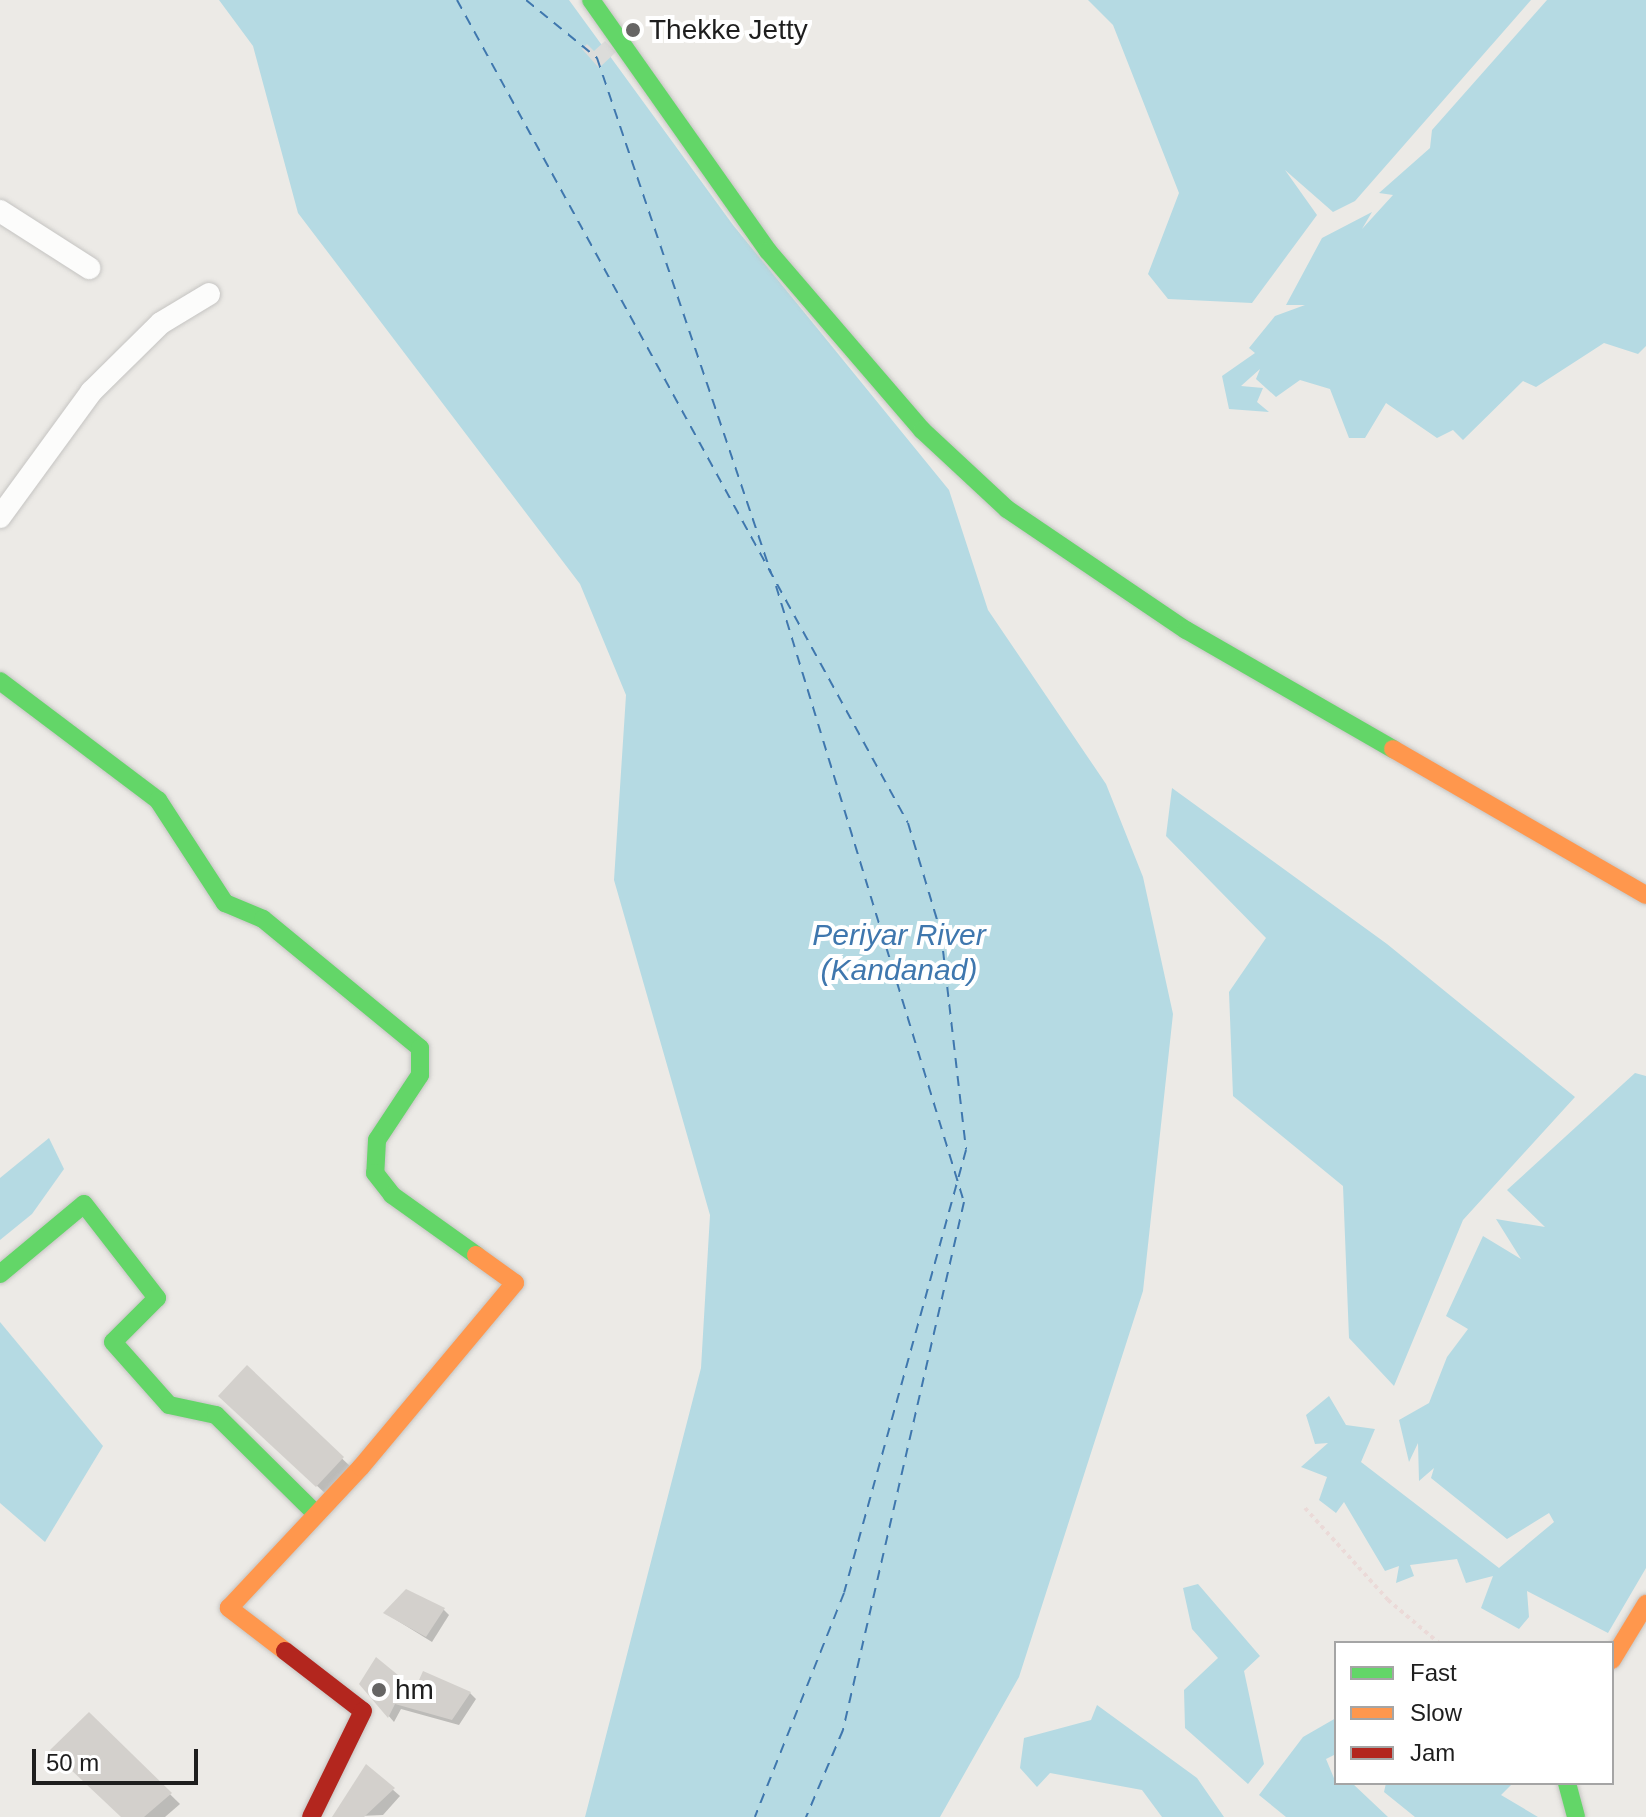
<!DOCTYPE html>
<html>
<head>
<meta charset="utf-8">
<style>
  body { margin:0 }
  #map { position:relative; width:1646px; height:1817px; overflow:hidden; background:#eceae6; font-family:Arial,sans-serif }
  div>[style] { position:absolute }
  .water>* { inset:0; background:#b5dae3 }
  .pier>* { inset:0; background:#dcdcda }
  .shadow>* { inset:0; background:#0003 }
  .ferry>* { height:2px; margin-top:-1px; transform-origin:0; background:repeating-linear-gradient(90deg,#3f77ae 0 10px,transparent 0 18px) }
  .building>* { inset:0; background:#d3d0cc }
  .path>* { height:4px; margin-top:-2px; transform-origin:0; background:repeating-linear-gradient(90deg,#ebdad8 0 4px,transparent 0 8px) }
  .roads { filter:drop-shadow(0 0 2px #c5c4c2) drop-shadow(0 0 2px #c5c4c2) }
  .street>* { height:22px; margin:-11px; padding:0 11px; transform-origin:11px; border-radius:11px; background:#fcfcfb }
  .fast>* { height:18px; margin:-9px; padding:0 9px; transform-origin:9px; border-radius:9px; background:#63d668 }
  .slow>* { height:18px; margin:-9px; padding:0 9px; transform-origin:9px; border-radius:9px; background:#ff974d }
  .jam>* { height:18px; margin:-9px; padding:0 9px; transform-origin:9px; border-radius:9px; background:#b3261e }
  .dots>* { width:22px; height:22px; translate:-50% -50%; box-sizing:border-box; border:4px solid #fff; border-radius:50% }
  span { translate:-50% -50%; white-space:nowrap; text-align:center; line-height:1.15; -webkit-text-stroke:8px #fff; paint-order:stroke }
  .poi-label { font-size:28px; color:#1e1e1e }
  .left { translate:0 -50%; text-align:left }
  .water-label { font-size:30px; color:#3f77ae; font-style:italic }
  .legend { position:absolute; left:1334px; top:1641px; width:280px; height:144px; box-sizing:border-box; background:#fff; border:2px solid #a5a5a5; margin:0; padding:10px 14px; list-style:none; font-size:24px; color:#1e1e1e }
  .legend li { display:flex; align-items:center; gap:16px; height:40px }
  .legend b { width:40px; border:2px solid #a5a5a5 }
  .scale { position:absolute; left:32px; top:1749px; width:166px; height:36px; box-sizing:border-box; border:4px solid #1e1e1e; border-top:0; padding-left:10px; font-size:24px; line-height:28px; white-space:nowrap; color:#1e1e1e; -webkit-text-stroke:6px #fff; paint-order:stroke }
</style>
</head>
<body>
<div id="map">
  <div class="water">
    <i style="clip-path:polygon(219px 0,569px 0,733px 225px,949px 490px,988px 610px,1106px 784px,1143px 877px,1173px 1014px,1143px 1291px,1019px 1677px,940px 1817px,585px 1817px,701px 1368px,710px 1215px,614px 880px,626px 695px,580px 584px,298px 213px,253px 46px)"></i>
    <i style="clip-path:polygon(1088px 0,1531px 0,1355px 201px,1333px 212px,1285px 170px,1317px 215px,1252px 303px,1168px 299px,1148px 274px,1179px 193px,1113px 25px)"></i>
    <i style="clip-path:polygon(1547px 0,1646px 0,1646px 346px,1638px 354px,1604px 343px,1536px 387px,1523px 381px,1463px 440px,1453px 430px,1437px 438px,1386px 403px,1365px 438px,1349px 438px,1330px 389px,1300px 380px,1276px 397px,1256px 379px,1260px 369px,1241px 386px,1263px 388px,1257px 402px,1269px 412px,1229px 409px,1222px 376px,1255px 353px,1249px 348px,1275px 316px,1305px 305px,1286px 305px,1322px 238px,1372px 212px,1362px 229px,1393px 195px,1379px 193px,1430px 148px,1432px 130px)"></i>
    <i style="clip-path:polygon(1172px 788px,1387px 944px,1575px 1097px,1463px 1220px,1394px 1386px,1349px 1338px,1343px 1186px,1233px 1096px,1229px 992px,1266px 938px,1166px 836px)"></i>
    <i style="clip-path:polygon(1635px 1073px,1646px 1076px,1646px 1568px,1608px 1633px,1527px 1591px,1529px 1617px,1519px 1629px,1481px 1608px,1493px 1576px,1466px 1583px,1457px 1559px,1410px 1565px,1414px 1576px,1396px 1583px,1399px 1566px,1385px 1571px,1344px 1502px,1336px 1513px,1319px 1500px,1327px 1477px,1301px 1467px,1328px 1443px,1315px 1444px,1306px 1415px,1329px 1396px,1346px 1425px,1375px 1429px,1361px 1462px,1499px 1568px,1554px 1522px,1549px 1513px,1507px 1539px,1431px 1478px,1434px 1468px,1419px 1481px,1418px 1443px,1409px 1462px,1399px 1420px,1429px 1403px,1447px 1357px,1468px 1329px,1446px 1316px,1483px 1236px,1521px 1259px,1496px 1219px,1545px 1227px,1507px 1190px)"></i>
    <i style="clip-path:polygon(49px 1138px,64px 1169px,32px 1214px,0 1240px,0 1178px)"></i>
    <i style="clip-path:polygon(0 1322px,103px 1446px,45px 1542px,0 1503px)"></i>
    <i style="clip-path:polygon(1198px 1584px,1260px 1656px,1244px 1671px,1264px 1764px,1248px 1784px,1185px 1728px,1184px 1690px,1218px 1658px,1192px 1629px,1183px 1588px)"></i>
    <i style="clip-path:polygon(1097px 1705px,1197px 1778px,1224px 1817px,1162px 1817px,1142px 1790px,1050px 1773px,1037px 1787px,1020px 1768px,1024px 1738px,1091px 1720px)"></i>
    <i style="clip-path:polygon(1336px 1718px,1336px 1754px,1326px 1759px,1336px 1783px,1352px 1783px,1388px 1817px,1286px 1817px,1259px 1795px,1303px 1737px)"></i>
    <i style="clip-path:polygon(1386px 1783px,1513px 1783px,1501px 1795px,1538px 1817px,1415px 1817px,1384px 1792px)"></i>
  </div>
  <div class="pier">
    <i style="clip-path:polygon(605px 41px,616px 52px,599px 68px,582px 49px,587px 44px,594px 51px)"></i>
  </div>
  <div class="shadow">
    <i style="clip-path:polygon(247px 1368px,352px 1468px,327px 1495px,230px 1406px)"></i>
    <i style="clip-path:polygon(443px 1609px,449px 1615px,432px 1642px,385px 1613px)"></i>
    <i style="clip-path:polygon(361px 1684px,470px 1693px,476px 1699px,459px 1725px,401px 1709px,394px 1722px)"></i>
    <i style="clip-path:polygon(89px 1715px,180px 1804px,165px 1817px,124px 1817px)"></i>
    <i style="clip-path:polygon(367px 1767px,400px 1796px,383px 1815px,335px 1817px)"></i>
  </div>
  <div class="ferry">
    <i style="left:457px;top:0;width:938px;rotate:61.28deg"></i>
    <i style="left:908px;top:823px;width:115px;rotate:73.3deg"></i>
    <i style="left:941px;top:933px;width:218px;rotate:83.4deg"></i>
    <i style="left:966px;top:1150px;width:459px;rotate:105.4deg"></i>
    <i style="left:844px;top:1593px;width:241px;rotate:111.7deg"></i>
    <i style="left:526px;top:0;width:92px;rotate:39.2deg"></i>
    <i style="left:597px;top:58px;width:544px;rotate:71.33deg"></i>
    <i style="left:776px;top:586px;width:644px;rotate:73.03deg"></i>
    <i style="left:964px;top:1202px;width:542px;rotate:102.91deg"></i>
    <i style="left:843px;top:1730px;width:95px;rotate:113deg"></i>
  </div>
  <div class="building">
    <i style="clip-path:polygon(247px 1365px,344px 1457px,316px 1487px,218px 1396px)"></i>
    <i style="clip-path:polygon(406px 1589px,445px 1608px,426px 1637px,383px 1613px)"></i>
    <i style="clip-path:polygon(376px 1657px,415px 1689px,423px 1671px,471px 1692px,452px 1720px,395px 1704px,388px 1718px,359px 1684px)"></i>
    <i style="clip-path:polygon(89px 1712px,172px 1793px,144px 1817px,121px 1817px,50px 1750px)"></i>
    <i style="clip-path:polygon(366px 1764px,395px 1788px,364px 1817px,332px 1817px)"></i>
  </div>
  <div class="path">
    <i style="left:1305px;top:1508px;width:124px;rotate:47.9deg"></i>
    <i style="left:1388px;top:1600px;width:67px;rotate:40.1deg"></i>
  </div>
  <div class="roads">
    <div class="street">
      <i style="left:0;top:211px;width:106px;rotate:32.6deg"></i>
      <i style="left:0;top:517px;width:155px;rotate:-53.9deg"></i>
      <i style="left:91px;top:392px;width:98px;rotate:-44.6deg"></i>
      <i style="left:161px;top:323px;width:56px;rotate:-31.1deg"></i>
    </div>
    <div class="fast">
      <i style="left:591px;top:0;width:307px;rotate:54.8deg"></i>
      <i style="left:768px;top:251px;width:236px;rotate:49.3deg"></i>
      <i style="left:922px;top:430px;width:116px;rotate:42.9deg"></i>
      <i style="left:1007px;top:509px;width:216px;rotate:34.1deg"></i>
      <i style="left:1186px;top:630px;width:239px;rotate:29.9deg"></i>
      <i style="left:0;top:681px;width:198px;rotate:37deg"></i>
      <i style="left:158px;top:800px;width:123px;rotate:57deg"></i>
      <i style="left:225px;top:903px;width:41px;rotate:22.8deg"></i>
      <i style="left:263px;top:919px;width:203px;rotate:39.4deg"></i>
      <i style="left:420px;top:1048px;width:27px;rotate:90deg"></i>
      <i style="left:420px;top:1075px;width:78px;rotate:123.5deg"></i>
      <i style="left:377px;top:1140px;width:33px;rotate:93deg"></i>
      <i style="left:375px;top:1173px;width:28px;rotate:52deg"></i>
      <i style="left:392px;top:1195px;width:103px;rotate:35.5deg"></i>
      <i style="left:0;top:1274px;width:109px;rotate:-39.8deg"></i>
      <i style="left:84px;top:1204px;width:119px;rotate:52.2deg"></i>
      <i style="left:157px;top:1298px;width:62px;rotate:135deg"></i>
      <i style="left:113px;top:1342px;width:84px;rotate:48.4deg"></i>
      <i style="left:169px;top:1405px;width:48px;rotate:12deg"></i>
      <i style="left:216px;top:1415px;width:141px;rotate:44.7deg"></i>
      <i style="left:1567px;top:1783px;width:35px;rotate:75deg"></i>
    </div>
    <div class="slow">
      <i style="left:1393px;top:749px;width:292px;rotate:30deg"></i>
      <i style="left:285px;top:1651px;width:71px;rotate:-142.5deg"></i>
      <i style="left:229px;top:1608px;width:193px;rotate:-46.9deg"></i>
      <i style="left:361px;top:1467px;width:240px;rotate:-50.1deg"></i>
      <i style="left:515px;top:1283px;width:48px;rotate:-144.3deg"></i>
      <i style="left:1612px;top:1660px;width:66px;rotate:-58.7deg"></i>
    </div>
    <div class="jam">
      <i style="left:285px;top:1651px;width:98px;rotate:37.6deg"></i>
      <i style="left:363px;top:1711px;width:118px;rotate:116.1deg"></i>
    </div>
  </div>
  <div class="dots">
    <i style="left:633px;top:30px;background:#666564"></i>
    <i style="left:379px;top:1690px;background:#666564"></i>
  </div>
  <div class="poi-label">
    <span class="left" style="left:649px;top:30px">Thekke Jetty</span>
    <span class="left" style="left:395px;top:1690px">hm</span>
  </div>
  <div class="water-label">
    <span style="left:899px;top:952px">Periyar River<br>(Kandanad)</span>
  </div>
  <ul class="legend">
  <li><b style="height:10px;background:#63d668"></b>Fast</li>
  <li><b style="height:10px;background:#ff974d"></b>Slow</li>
  <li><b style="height:10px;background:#b3261e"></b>Jam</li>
  </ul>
  <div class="scale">50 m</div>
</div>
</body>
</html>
